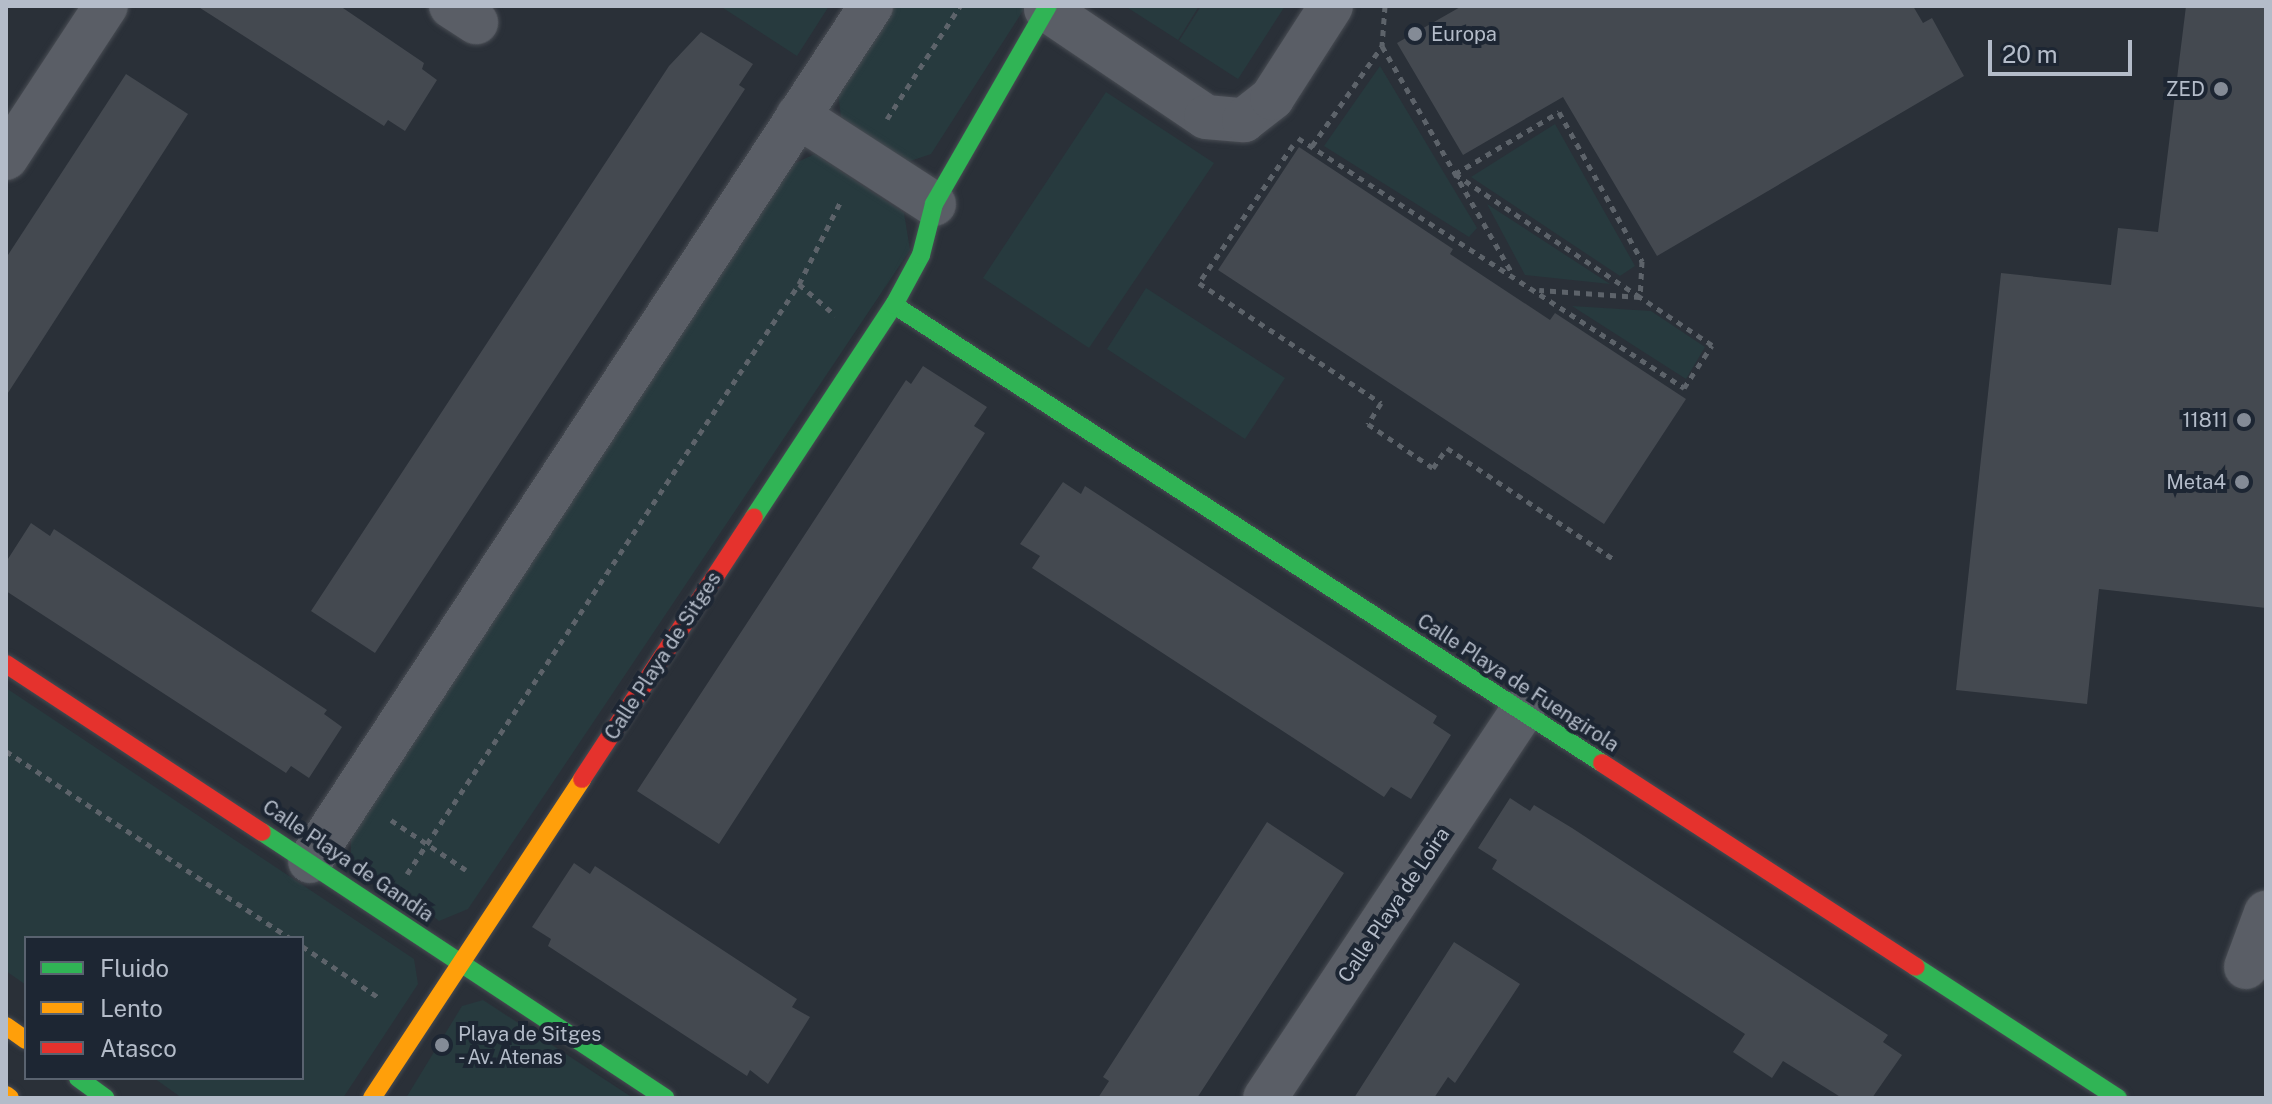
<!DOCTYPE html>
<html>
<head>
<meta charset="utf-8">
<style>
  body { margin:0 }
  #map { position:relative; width:2272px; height:1104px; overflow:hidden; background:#2a3038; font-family:"Public Sans",sans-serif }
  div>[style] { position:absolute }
  .green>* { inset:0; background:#273a3e }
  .building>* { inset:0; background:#444950 }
  .path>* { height:5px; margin-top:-2.5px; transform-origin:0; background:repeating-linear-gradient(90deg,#5d636a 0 6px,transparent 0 12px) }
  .roads { filter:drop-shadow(0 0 2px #484c53) drop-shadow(0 0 2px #484c53) }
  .street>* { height:44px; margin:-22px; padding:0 22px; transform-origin:22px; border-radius:22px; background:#5a5e66 }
  .fast>* { height:18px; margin:-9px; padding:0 9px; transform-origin:9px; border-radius:9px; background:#30b455 }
  .slow>* { height:18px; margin:-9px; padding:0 9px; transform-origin:9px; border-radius:9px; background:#ff9f0a }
  .jam>* { height:18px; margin:-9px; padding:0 9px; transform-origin:9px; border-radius:9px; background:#e5322d }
  .dots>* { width:22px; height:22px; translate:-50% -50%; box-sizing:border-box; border:4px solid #1d2633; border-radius:50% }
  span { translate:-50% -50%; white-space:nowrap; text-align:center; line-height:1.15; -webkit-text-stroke:8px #1d2633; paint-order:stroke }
  .poi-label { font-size:20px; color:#b4bcc9 }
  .left { translate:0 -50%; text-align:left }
  .right { translate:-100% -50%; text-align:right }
  .street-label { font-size:20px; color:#b4bcc9 }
  .frame { position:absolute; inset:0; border:8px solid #b4bcc9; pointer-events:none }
  .legend { position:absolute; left:24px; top:936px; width:280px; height:144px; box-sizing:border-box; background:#1d2633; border:2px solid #59626f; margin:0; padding:10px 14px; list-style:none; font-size:24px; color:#b4bcc9 }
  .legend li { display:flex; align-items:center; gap:16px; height:40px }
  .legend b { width:40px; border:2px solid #59626f }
  .scale { position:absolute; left:1988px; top:40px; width:144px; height:36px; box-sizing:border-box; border:4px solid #b4bcc9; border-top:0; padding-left:10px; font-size:24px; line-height:28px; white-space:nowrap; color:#b4bcc9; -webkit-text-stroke:6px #1d2633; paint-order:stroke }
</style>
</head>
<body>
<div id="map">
  <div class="green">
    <i style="clip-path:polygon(720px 6px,829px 6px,797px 56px)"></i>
    <i style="clip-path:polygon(894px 6px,1026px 6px,931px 154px,907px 162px,841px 117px,838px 91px)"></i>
    <i style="clip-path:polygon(1125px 6px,1199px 6px,1178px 40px)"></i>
    <i style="clip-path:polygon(1201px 6px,1285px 6px,1238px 79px,1179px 41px)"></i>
    <i style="clip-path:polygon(1380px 66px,1477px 228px,1469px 237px,1324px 146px)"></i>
    <i style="clip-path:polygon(1106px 92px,1214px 163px,1089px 348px,983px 278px)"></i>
    <i style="clip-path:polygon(1555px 124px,1635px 266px,1620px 276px,1471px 177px)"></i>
    <i style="clip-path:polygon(815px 154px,904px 213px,910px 250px,468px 909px,439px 921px,399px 887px,351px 862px,351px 834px,791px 165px)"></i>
    <i style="clip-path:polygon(1487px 204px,1610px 284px,1525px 275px)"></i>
    <i style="clip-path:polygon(1146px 288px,1285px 378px,1245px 439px,1107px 349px)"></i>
    <i style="clip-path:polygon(1572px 306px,1651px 311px,1705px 347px,1686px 379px)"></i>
    <i style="clip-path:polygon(6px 688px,414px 959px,418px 984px,343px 1098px,182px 1098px,154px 1078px,302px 1078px,302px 938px,26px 938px,26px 985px,6px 971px)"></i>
    <i style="clip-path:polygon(483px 1000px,633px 1098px,406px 1098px,462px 1006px)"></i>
  </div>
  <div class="building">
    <i style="clip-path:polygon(197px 6px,340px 6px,424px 63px,422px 69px,437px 80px,405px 131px,388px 120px,384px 126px)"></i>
    <i style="clip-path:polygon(1462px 6px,1913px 6px,1923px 23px,1932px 18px,1964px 76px,1657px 256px,1563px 97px,1463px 155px,1397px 43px)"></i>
    <i style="clip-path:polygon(2186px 6px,2266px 6px,2266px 608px,2099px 589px,2087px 704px,1956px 690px,2001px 273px,2111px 285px,2118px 228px,2158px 232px)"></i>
    <i style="clip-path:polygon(701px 32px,753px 64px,739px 85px,745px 89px,375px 653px,311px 611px,669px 66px)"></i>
    <i style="clip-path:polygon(126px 74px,188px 114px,6px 396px,6px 258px)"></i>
    <i style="clip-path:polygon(1299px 147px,1453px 249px,1450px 254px,1550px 320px,1555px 313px,1686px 399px,1604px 524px,1218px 270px)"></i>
    <i style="clip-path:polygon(923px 366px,987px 407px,974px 426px,985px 433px,719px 844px,637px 791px,906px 380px,911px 384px)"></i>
    <i style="clip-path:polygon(1063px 482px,1081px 494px,1085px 486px,1437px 716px,1433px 723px,1451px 735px,1411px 799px,1391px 787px,1384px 797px,1032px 568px,1040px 556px,1020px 544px)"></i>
    <i style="clip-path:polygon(31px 523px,50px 536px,54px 529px,327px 710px,324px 714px,342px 727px,309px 778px,291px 766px,286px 773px,6px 591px,6px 562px)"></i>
    <i style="clip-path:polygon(1510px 798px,1530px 811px,1534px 805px,1572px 828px,1888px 1035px,1883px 1042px,1902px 1055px,1872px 1098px,1842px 1098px,1783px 1061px,1772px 1078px,1733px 1052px,1745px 1034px,1492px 869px,1497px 860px,1478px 848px)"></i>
    <i style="clip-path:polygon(1267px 822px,1344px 873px,1197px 1098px,1098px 1098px,1109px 1081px,1103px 1077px)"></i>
    <i style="clip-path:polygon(574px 863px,590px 874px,595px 866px,797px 999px,792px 1007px,810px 1017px,768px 1084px,750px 1070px,747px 1076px,548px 946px,551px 939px,532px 927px)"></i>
    <i style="clip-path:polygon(1454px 942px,1520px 984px,1455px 1083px,1448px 1077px,1434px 1098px,1354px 1098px)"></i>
  </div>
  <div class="path">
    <i style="left:1385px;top:6px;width:40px;rotate:94.3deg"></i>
    <i style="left:1382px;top:46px;width:259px;rotate:60.2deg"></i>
    <i style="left:887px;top:119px;width:135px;rotate:-57.1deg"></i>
    <i style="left:1298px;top:138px;width:460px;rotate:32.9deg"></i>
    <i style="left:1684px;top:388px;width:51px;rotate:-56.9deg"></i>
    <i style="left:1712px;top:345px;width:87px;rotate:-146.3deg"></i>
    <i style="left:1640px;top:297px;width:222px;rotate:-146.4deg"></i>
    <i style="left:1455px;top:174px;width:121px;rotate:-30.8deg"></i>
    <i style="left:1559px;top:112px;width:171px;rotate:60.9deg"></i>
    <i style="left:1642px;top:261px;width:36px;rotate:93deg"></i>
    <i style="left:1640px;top:297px;width:101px;rotate:-176deg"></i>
    <i style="left:1293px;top:145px;width:167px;rotate:124.3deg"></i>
    <i style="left:1199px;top:283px;width:218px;rotate:33.4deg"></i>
    <i style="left:1381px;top:403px;width:25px;rotate:122deg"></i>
    <i style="left:1368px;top:424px;width:78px;rotate:34.1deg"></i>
    <i style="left:1433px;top:468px;width:24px;rotate:-55deg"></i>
    <i style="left:1447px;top:448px;width:202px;rotate:33.7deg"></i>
    <i style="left:1312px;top:146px;width:122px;rotate:-55deg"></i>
    <i style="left:799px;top:284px;width:48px;rotate:40.7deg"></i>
    <i style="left:6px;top:751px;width:340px;rotate:33.4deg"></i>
    <i style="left:391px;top:820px;width:90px;rotate:33.7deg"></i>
    <i style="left:407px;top:874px;width:708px;rotate:-56.4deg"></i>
    <i style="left:799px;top:284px;width:93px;rotate:-63.2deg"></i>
    <i style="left:302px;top:946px;width:95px;rotate:33.9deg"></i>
  </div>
  <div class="roads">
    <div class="street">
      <i style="left:451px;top:6px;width:30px;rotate:33deg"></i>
      <i style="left:1046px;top:9px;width:193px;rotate:34deg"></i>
      <i style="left:1206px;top:117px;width:38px;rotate:5deg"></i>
      <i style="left:1244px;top:120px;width:36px;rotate:-38deg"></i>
      <i style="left:1272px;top:98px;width:109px;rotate:-57.3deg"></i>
      <i style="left:798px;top:116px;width:162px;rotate:32.9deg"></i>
      <i style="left:6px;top:158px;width:182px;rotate:-56.7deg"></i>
      <i style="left:310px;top:861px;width:1023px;rotate:-56.73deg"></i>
      <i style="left:2246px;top:967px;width:58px;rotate:-69.7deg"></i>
      <i style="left:1265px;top:1098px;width:465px;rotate:-56.4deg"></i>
    </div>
    <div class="fast">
      <i style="left:894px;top:305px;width:843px;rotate:32.9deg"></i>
      <i style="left:754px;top:517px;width:254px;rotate:-56.6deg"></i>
      <i style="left:894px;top:305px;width:57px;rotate:-61.6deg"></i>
      <i style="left:921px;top:255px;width:53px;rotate:-75.7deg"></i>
      <i style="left:934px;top:204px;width:228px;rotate:-60.1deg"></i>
      <i style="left:262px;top:832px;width:483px;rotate:33.4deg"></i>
      <i style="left:1916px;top:967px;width:241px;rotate:33deg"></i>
      <i style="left:78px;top:1078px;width:34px;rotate:36deg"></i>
    </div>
    <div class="slow">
      <i style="left:6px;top:1026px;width:24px;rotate:35deg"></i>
      <i style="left:6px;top:1095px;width:5px;rotate:37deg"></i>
      <i style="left:372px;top:1098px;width:382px;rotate:-56.6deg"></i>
    </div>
    <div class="jam">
      <i style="left:6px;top:664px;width:306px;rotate:33.3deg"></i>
      <i style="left:1602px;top:763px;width:374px;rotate:33deg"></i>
      <i style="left:582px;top:779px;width:313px;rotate:-56.7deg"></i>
    </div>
  </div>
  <div class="dots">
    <i style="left:1415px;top:34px;background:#848b96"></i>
    <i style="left:2221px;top:89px;background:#848b96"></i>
    <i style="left:2244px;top:420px;background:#848b96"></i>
    <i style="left:2242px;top:482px;background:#848b96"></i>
    <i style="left:442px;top:1045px;background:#848b96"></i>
  </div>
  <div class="poi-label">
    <span class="left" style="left:1431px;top:34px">Europa</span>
    <span class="right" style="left:2205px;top:89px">ZED</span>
    <span class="right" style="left:2228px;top:420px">11811</span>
    <span class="right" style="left:2226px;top:482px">Meta4</span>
    <span class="left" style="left:458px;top:1046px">Playa de Sitges<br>- Av. Atenas</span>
  </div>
  <div class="street-label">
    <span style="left:663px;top:656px;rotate:-57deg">Calle Playa de Sitges</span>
    <span style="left:1518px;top:683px;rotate:33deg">Calle Playa de Fuengirola</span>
    <span style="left:348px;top:861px;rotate:34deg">Calle Playa de Gandía</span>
    <span style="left:1394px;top:905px;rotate:-56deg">Calle Playa de Loira</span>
  </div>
  <div class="frame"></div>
  <ul class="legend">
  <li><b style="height:10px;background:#30b455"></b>Fluido</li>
  <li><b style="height:10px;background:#ff9f0a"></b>Lento</li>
  <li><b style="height:10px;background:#e5322d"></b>Atasco</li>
  </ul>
  <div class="scale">20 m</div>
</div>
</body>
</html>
